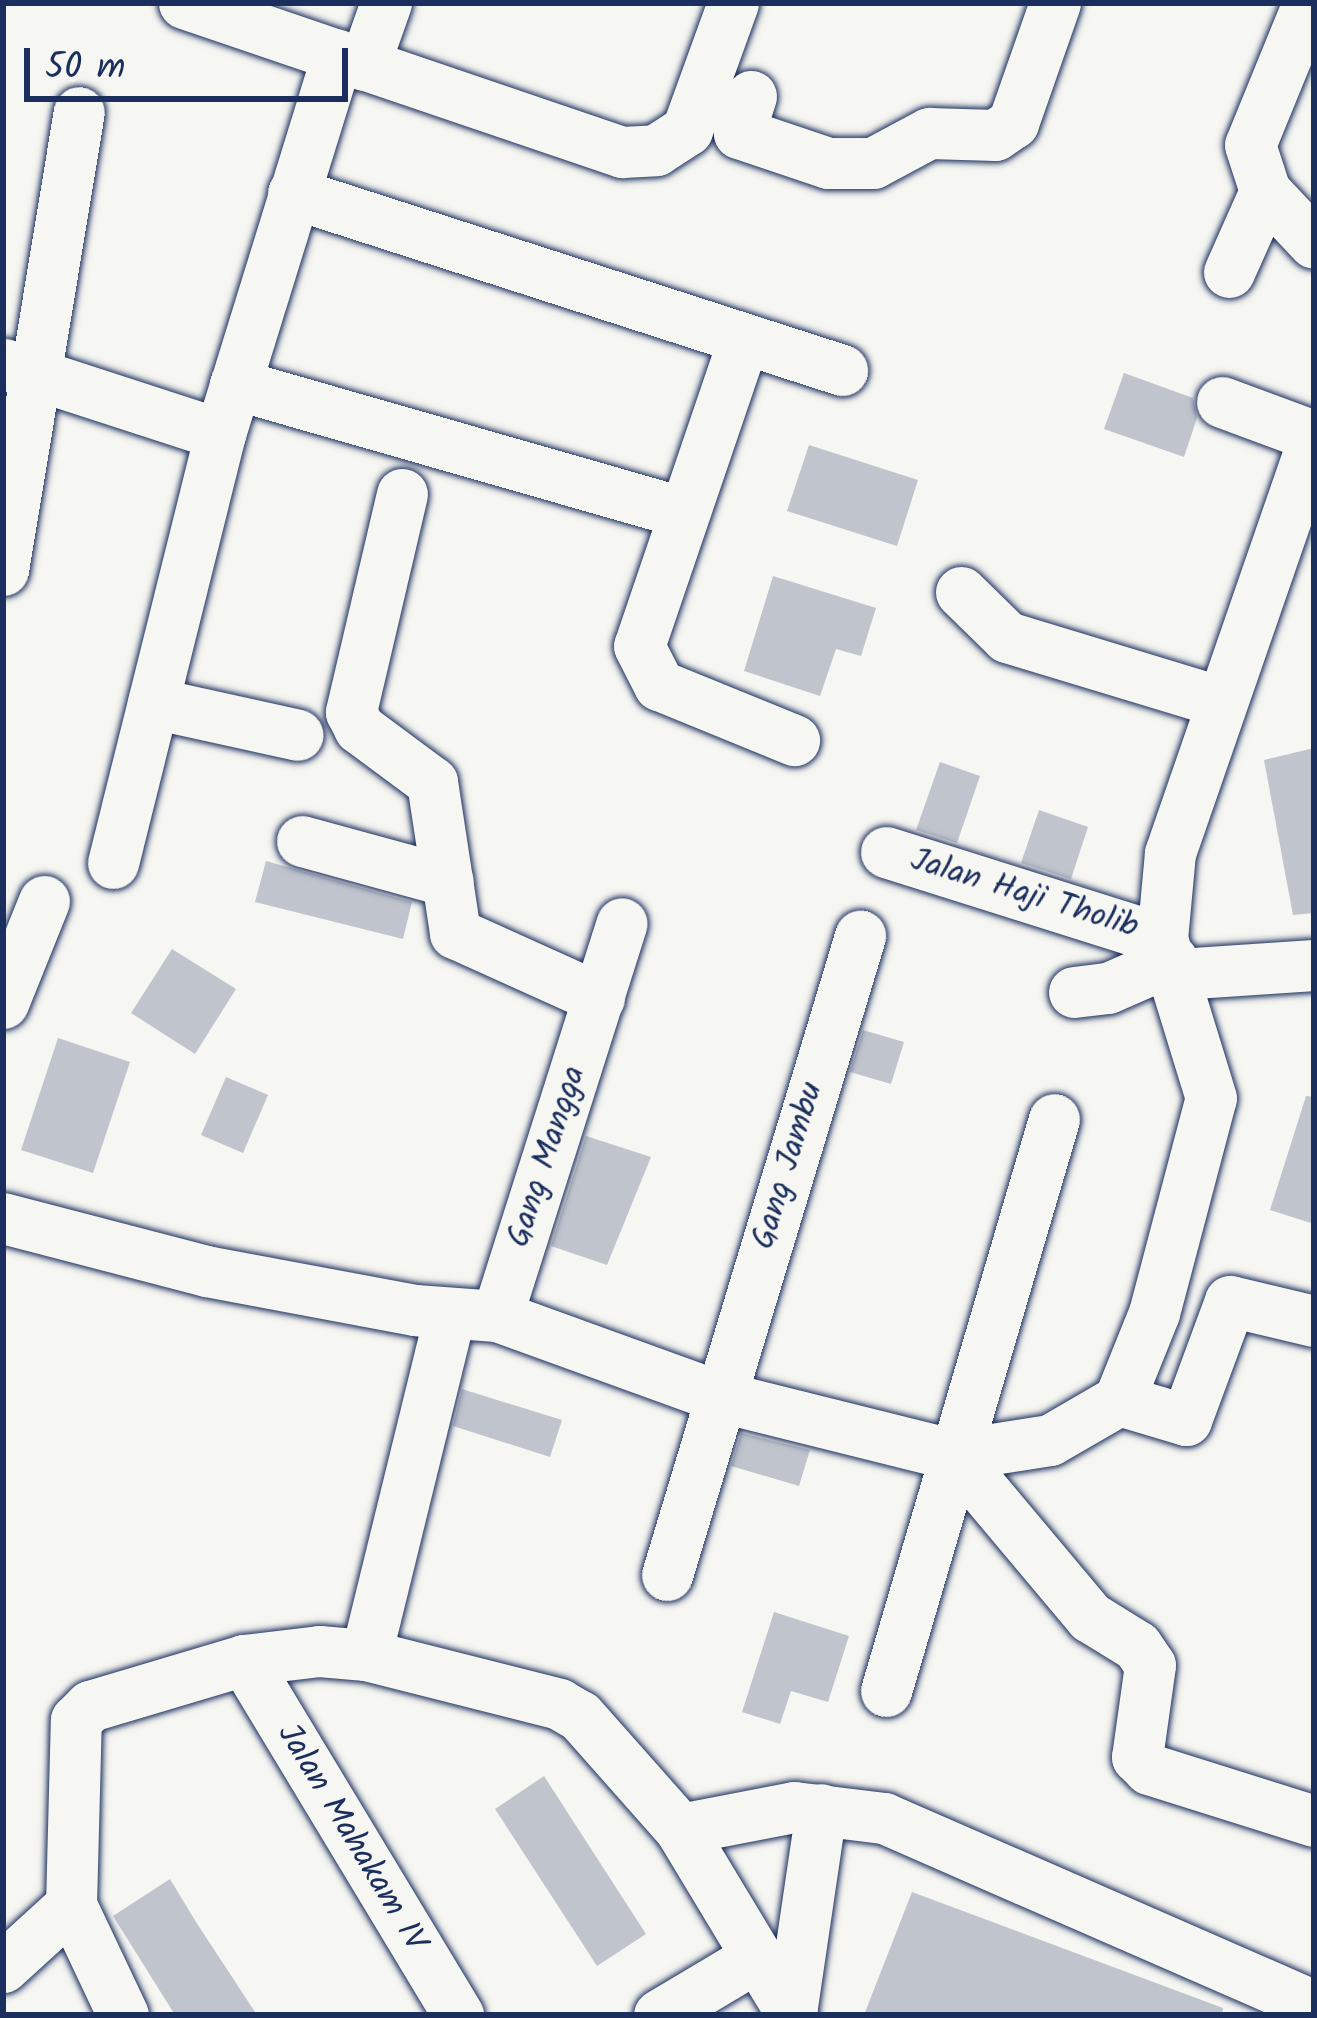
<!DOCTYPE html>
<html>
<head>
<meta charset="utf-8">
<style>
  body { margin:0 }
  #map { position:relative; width:1317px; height:2018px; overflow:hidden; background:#f6f6f2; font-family:Kalam,sans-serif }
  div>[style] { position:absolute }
  .building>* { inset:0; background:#c0c4cd }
  .roads { filter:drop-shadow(0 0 3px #1b2f5e) drop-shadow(0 0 3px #1b2f5e) }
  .minor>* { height:51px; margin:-25.5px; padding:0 25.5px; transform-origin:25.5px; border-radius:25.5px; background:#f6f6f2 }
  span { translate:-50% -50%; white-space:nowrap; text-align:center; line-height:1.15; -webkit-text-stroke:10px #f6f6f2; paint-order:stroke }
  .street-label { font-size:33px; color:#1b2f5e }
  .frame { position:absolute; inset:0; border:6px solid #1b2f5e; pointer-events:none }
  .scale { position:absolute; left:24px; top:48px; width:324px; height:54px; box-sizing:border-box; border:6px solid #1b2f5e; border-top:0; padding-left:15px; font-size:36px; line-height:42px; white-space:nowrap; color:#1b2f5e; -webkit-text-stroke:9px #f6f6f2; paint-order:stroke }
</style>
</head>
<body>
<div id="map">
  <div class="building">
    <i style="clip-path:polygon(1124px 373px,1193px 398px,1197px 418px,1184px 457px,1104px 429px)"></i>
    <i style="clip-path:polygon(809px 445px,918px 480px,897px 546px,787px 511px)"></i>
    <i style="clip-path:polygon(773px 576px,876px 608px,861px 656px,836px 649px,820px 696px,744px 671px)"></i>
    <i style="clip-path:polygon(1314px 748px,1314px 913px,1293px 915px,1264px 760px)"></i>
    <i style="clip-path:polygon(940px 762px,980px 776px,957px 843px,916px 830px)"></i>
    <i style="clip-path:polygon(1039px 810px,1088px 827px,1071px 879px,1021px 863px)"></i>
    <i style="clip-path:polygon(266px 861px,412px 902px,403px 939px,255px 902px)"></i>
    <i style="clip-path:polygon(172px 949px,236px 989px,195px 1054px,131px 1013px)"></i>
    <i style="clip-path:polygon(863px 1030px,904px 1042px,891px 1084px,850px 1072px)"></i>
    <i style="clip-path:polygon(58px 1038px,130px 1062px,93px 1173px,21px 1150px)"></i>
    <i style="clip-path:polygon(226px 1077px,268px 1095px,243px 1153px,201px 1135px)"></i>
    <i style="clip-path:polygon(1306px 1096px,1314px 1097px,1314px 1224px,1270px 1210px)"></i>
    <i style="clip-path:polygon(586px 1136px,651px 1157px,607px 1265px,551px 1246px)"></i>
    <i style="clip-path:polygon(462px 1389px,562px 1420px,550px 1457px,453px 1426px)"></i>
    <i style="clip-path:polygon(741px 1433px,810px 1450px,799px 1486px,731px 1466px)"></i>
    <i style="clip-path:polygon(774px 1612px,849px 1636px,828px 1702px,791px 1691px,780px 1724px,742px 1712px)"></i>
    <i style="clip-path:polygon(544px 1776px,646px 1934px,597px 1966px,495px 1809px)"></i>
    <i style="clip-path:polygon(170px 1879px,196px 1922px,257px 2015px,175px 2015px,113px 1916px)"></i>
    <i style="clip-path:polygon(912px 1892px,1223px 2008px,1222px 2015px,864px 2015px)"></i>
  </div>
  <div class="roads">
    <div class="minor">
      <i style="left:184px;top:3px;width:463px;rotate:18.8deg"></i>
      <i style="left:622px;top:152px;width:34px;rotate:-3deg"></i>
      <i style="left:656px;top:150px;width:37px;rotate:-33deg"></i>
      <i style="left:687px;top:130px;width:135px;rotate:-70.1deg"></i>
      <i style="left:1308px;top:3px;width:153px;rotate:112.2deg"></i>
      <i style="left:1250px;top:145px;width:48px;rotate:71.9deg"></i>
      <i style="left:1265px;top:191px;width:71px;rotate:46.7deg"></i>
      <i style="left:364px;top:65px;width:66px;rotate:-70.5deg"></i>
      <i style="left:751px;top:96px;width:39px;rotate:108deg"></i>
      <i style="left:739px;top:133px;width:94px;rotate:18.6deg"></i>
      <i style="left:828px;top:163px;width:45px"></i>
      <i style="left:873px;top:163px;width:64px;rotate:-28.2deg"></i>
      <i style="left:929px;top:133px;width:66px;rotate:1.7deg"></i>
      <i style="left:995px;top:135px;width:22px;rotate:-34deg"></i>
      <i style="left:1013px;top:123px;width:127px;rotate:-70.7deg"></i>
      <i style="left:293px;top:193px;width:577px;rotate:17.87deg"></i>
      <i style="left:1229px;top:272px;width:89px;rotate:-66deg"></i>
      <i style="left:743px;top:341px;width:322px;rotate:108.8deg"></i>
      <i style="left:639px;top:646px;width:44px;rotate:62.9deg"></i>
      <i style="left:659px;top:685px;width:146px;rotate:22.2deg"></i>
      <i style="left:4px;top:364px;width:227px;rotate:18deg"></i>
      <i style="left:235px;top:384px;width:463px;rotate:16deg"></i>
      <i style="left:1222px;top:402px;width:98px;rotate:20.3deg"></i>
      <i style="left:402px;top:494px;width:224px;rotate:103.2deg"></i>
      <i style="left:351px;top:712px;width:18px;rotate:63deg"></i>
      <i style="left:359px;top:728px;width:91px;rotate:36.5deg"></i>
      <i style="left:432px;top:782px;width:153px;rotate:81.3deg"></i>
      <i style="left:455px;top:933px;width:158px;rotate:24.3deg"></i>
      <i style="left:3px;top:570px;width:464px;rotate:-80.6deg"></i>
      <i style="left:961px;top:592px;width:64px;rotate:44.4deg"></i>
      <i style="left:1007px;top:637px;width:220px;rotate:16.9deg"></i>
      <i style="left:153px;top:703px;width:148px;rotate:12.4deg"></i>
      <i style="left:302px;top:841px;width:151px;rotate:15.3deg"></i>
      <i style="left:886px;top:852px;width:289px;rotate:17.5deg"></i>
      <i style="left:113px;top:863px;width:442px;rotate:-76deg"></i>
      <i style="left:220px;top:434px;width:397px;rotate:-72.8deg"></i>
      <i style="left:1179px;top:974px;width:135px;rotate:-3.8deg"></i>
      <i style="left:1074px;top:992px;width:34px;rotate:-7deg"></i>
      <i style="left:1108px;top:988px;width:70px;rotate:-23.6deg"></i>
      <i style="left:3px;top:1003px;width:110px;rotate:-68.1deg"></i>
      <i style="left:3px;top:1218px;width:210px;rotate:14.6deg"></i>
      <i style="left:206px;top:1271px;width:213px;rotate:10.6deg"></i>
      <i style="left:415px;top:1310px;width:82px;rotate:4.2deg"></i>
      <i style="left:497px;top:1316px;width:235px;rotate:19.9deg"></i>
      <i style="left:718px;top:1396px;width:243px;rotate:14deg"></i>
      <i style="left:954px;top:1455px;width:97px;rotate:-8.9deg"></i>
      <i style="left:1050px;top:1440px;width:80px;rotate:-30.1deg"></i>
      <i style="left:1119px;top:1400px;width:94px;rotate:-68.1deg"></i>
      <i style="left:1154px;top:1313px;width:222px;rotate:-75.2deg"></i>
      <i style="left:1211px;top:1098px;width:166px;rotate:-107.1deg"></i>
      <i style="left:1162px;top:939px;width:86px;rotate:-84.7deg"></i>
      <i style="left:1170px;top:853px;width:441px;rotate:-70.9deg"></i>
      <i style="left:497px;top:1316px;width:412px;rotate:-72.4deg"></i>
      <i style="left:1119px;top:1400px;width:70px;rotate:16.6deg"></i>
      <i style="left:1186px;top:1420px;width:127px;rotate:-69.7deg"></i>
      <i style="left:1230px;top:1301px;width:86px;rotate:13.4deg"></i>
      <i style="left:954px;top:1455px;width:212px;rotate:50deg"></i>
      <i style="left:1090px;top:1617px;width:55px;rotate:31.7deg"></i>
      <i style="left:1137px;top:1646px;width:23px;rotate:56deg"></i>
      <i style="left:1150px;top:1665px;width:93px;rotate:98deg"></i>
      <i style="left:1137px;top:1757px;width:17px;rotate:45deg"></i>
      <i style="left:1149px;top:1769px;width:173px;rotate:17.5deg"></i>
      <i style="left:667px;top:1575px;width:668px;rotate:-73.19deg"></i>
      <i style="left:366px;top:1655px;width:351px;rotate:-76.2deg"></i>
      <i style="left:244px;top:1660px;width:415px;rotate:58.9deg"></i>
      <i style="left:886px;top:1691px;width:596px;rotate:-73.63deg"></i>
      <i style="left:680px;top:1829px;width:116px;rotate:-10.9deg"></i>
      <i style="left:794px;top:1807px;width:91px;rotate:7deg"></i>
      <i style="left:884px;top:1818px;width:469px;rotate:23.6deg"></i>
      <i style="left:3px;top:1967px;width:92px;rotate:-42.4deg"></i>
      <i style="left:791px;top:2013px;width:206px;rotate:-81.6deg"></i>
      <i style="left:123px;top:2015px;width:122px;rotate:-115.3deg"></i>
      <i style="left:71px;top:1905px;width:185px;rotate:-88.5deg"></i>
      <i style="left:76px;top:1720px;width:20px;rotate:-45deg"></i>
      <i style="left:90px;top:1706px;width:161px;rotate:-16.6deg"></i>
      <i style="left:244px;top:1660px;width:76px;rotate:-6.8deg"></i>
      <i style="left:319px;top:1651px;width:47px;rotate:4.9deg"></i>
      <i style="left:366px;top:1655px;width:199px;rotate:14.2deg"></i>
      <i style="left:559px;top:1704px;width:24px;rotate:30deg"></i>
      <i style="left:580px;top:1716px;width:151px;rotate:48.5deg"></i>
      <i style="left:680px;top:1829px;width:217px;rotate:58.9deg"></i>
      <i style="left:659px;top:2015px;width:109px;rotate:-30.8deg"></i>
    </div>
  </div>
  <div class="street-label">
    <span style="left:1024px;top:895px;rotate:17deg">Jalan Haji Tholib</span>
    <span style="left:548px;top:1157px;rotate:-72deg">Gang Mangga</span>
    <span style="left:789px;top:1166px;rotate:-73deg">Gang Jambu</span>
    <span style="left:351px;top:1838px;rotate:59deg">Jalan Mahakam IV</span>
  </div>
  <div class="frame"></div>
  <div class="scale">50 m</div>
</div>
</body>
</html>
